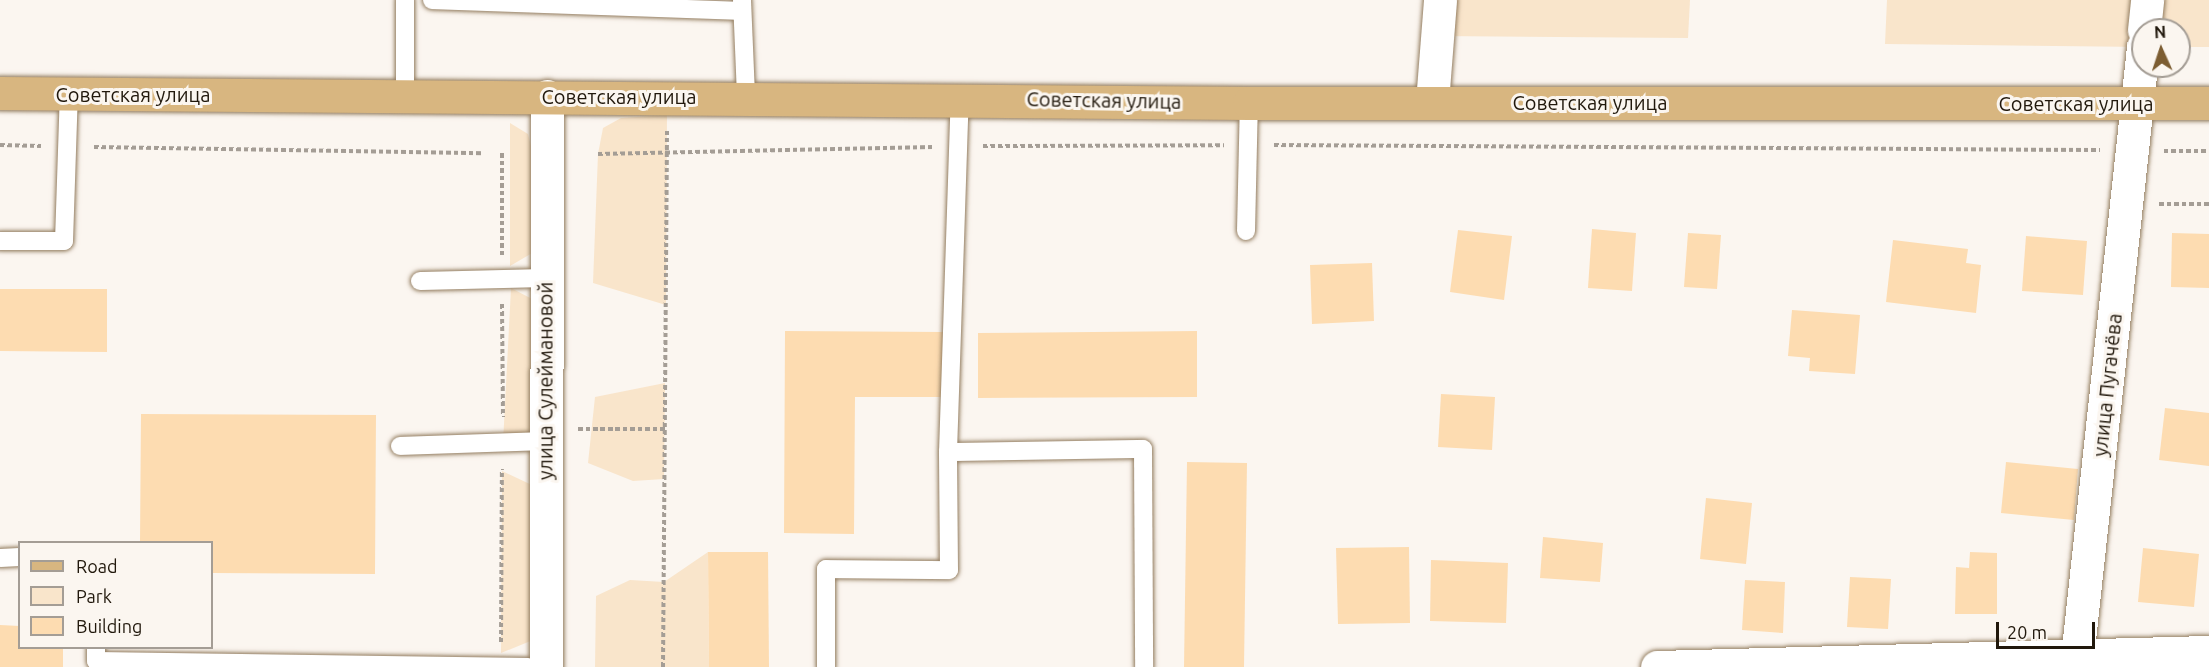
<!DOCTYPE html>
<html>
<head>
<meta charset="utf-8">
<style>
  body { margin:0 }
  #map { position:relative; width:2209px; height:667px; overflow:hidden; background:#fbf6f0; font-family:Ubuntu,sans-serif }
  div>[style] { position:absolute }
  .green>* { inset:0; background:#f9e5cb }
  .building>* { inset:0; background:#fddcb1 }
  .path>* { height:4px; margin-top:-2px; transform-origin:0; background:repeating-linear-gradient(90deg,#a49d95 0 4.5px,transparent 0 7.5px) }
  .roads { filter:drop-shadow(0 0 2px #947e61) drop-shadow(0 0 2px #947e61) }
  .service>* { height:18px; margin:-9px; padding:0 9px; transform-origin:9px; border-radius:9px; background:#fff }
  .minor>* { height:33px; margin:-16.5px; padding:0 16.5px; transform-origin:16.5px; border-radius:16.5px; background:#fff }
  .tertiary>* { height:33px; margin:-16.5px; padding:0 16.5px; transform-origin:16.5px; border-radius:16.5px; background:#fff }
  .primary>* { height:33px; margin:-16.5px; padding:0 16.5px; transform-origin:16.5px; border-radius:16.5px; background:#d8b680 }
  span { translate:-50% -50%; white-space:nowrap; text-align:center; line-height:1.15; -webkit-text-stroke:6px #fbf6f0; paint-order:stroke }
  .street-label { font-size:20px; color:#21180c }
  .legend { position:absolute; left:18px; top:541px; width:195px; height:108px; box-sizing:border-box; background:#fbf6f0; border:2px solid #a49d95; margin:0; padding:8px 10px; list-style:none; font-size:18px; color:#21180c }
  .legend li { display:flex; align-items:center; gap:12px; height:30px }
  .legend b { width:30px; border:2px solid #a49d95 }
  .north { position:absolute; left:2131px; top:18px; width:60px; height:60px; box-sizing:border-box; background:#fbf6f0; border:2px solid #a49d95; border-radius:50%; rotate:357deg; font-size:16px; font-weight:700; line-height:24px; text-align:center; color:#21180c }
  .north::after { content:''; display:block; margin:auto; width:21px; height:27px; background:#7c5d32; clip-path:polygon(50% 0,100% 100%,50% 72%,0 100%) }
  .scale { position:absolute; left:1996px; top:622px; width:99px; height:27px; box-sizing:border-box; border:3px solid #21180c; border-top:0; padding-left:8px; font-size:18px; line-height:21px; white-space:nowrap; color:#21180c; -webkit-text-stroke:4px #fbf6f0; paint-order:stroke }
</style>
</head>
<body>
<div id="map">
  <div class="green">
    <i style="clip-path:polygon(1440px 0,1690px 0,1688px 38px,1437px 36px)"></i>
    <i style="clip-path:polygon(1887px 0,2209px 0,2209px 47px,2179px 47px,2179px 30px,2143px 30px,2143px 47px,1885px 44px)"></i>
    <i style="clip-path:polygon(667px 115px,666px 305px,593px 283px,598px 154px,603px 128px,621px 118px)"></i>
    <i style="clip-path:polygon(510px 123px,528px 134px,533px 154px,534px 252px,510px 266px)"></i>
    <i style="clip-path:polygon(511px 288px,534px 300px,536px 431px,503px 443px)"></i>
    <i style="clip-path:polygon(665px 383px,664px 479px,633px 481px,588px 463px,595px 397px)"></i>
    <i style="clip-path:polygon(502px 471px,534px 486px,533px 640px,501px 653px)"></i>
    <i style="clip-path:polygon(708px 552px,709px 667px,595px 667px,596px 596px,630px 580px,664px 582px)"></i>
  </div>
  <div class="building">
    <i style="clip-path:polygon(1592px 229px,1636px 233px,1632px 291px,1588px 288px)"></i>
    <i style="clip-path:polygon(1458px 230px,1512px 236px,1504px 300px,1450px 292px)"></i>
    <i style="clip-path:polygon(1688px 233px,1721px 235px,1717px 289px,1684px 287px)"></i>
    <i style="clip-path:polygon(2172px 233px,2209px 234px,2209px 288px,2171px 287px)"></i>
    <i style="clip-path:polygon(2026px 236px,2087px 241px,2083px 295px,2022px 291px)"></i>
    <i style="clip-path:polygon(1893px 240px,1968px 249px,1966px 263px,1981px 265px,1976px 313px,1886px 302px)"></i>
    <i style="clip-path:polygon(1372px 263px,1374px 321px,1312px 324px,1310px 265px)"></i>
    <i style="clip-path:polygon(0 289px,107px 289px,107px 352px,0 351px)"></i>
    <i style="clip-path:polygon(1792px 310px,1860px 315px,1855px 374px,1809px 371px,1810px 358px,1788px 356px)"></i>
    <i style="clip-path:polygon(785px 331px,943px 332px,943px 397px,855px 397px,854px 534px,784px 533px)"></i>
    <i style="clip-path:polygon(1197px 331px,1197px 397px,978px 398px,978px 333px)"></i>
    <i style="clip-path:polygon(1441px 394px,1495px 397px,1492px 450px,1438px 447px)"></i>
    <i style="clip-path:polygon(2165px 408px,2209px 413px,2209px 466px,2159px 460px)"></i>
    <i style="clip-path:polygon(141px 414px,376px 415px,375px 574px,212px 573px,212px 542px,140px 542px)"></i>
    <i style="clip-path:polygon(1187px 462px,1247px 463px,1244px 667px,1184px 667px)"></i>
    <i style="clip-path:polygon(2006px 462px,2078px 469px,2074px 520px,2001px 513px)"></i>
    <i style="clip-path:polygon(1706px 498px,1752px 503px,1746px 564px,1700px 559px)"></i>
    <i style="clip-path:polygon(1543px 537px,1603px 543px,1600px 582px,1540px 578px)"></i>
    <i style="clip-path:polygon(1409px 547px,1410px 623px,1338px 624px,1336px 548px)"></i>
    <i style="clip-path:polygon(2143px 548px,2199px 554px,2194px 607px,2138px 602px)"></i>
    <i style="clip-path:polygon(708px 552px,768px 552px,769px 667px,709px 667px)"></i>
    <i style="clip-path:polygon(1970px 552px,1997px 553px,1997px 614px,1955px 614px,1956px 567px,1969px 568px)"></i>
    <i style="clip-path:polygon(1431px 560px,1508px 563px,1506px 623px,1430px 621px)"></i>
    <i style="clip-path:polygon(1850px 577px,1891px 579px,1888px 629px,1847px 627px)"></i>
    <i style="clip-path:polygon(1745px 580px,1785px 582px,1783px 633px,1742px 630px)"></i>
    <i style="clip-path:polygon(0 625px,20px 626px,20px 648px,63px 648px,63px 667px,0 667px)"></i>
  </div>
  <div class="path">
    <i style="left:0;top:145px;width:41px;rotate:1.4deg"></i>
    <i style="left:1274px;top:145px;width:826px;rotate:0.35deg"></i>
    <i style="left:983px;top:146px;width:241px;rotate:-0.2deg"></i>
    <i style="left:94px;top:147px;width:390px;rotate:0.9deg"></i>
    <i style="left:2164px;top:151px;width:45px"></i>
    <i style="left:502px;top:153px;width:102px;rotate:90deg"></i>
    <i style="left:598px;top:154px;width:335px;rotate:-1.2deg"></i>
    <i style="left:2159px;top:204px;width:50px"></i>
    <i style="left:502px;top:304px;width:113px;rotate:89.5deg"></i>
    <i style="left:578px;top:429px;width:87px"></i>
    <i style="left:501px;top:642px;width:173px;rotate:-89.7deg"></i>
    <i style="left:663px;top:667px;width:536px;rotate:-89.57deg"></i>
  </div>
  <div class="roads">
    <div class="service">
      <i style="left:432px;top:0;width:310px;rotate:2deg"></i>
      <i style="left:742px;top:0;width:97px;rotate:87.6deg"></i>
      <i style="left:405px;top:95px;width:95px;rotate:-90deg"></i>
      <i style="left:1246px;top:231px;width:128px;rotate:-88.7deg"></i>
      <i style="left:0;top:241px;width:64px"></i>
      <i style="left:64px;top:241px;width:148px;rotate:-88.1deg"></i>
      <i style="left:420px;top:281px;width:126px;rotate:-1.4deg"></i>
      <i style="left:400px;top:446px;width:144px;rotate:-2deg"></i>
      <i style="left:948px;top:452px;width:195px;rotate:-0.9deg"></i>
      <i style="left:1143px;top:449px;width:218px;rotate:89.7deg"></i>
      <i style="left:0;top:558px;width:20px;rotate:-3deg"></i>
      <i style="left:96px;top:648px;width:13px;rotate:90deg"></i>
      <i style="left:96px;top:661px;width:432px;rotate:0.8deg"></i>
      <i style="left:826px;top:667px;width:98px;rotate:-90deg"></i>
      <i style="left:826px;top:569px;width:123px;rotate:0.5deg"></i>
      <i style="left:949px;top:570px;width:118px;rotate:-90.5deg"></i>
      <i style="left:948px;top:452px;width:354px;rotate:-88.1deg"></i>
    </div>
    <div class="minor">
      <i style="left:2144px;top:30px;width:30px;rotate:-84deg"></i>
      <i style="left:1432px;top:102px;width:102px;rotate:-85.5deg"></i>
      <i style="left:1657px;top:667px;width:552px;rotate:-1.56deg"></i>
      <i style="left:2076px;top:667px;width:624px;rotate:-83.83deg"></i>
    </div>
    <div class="tertiary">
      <i style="left:546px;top:667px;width:571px;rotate:-89.9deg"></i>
    </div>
    <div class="primary">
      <i style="left:0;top:93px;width:1249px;rotate:0.46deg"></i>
      <i style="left:1249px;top:103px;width:960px"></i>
    </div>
  </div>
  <div class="street-label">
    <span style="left:133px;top:94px">Советская улица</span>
    <span style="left:619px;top:96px">Советская улица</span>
    <span style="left:1104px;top:100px;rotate:1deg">Советская улица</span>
    <span style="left:1590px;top:102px">Советская улица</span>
    <span style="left:2076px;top:103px">Советская улица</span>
    <span style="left:545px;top:381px;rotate:-90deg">улица Сулеймановой</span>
    <span style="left:2107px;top:385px;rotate:-84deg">улица Пугачёва</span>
  </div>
  <ul class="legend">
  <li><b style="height:8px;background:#d8b680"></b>Road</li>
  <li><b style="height:16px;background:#f9e5cb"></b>Park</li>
  <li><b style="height:16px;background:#fddcb1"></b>Building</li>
  </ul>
  <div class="north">N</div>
  <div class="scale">20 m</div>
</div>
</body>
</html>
